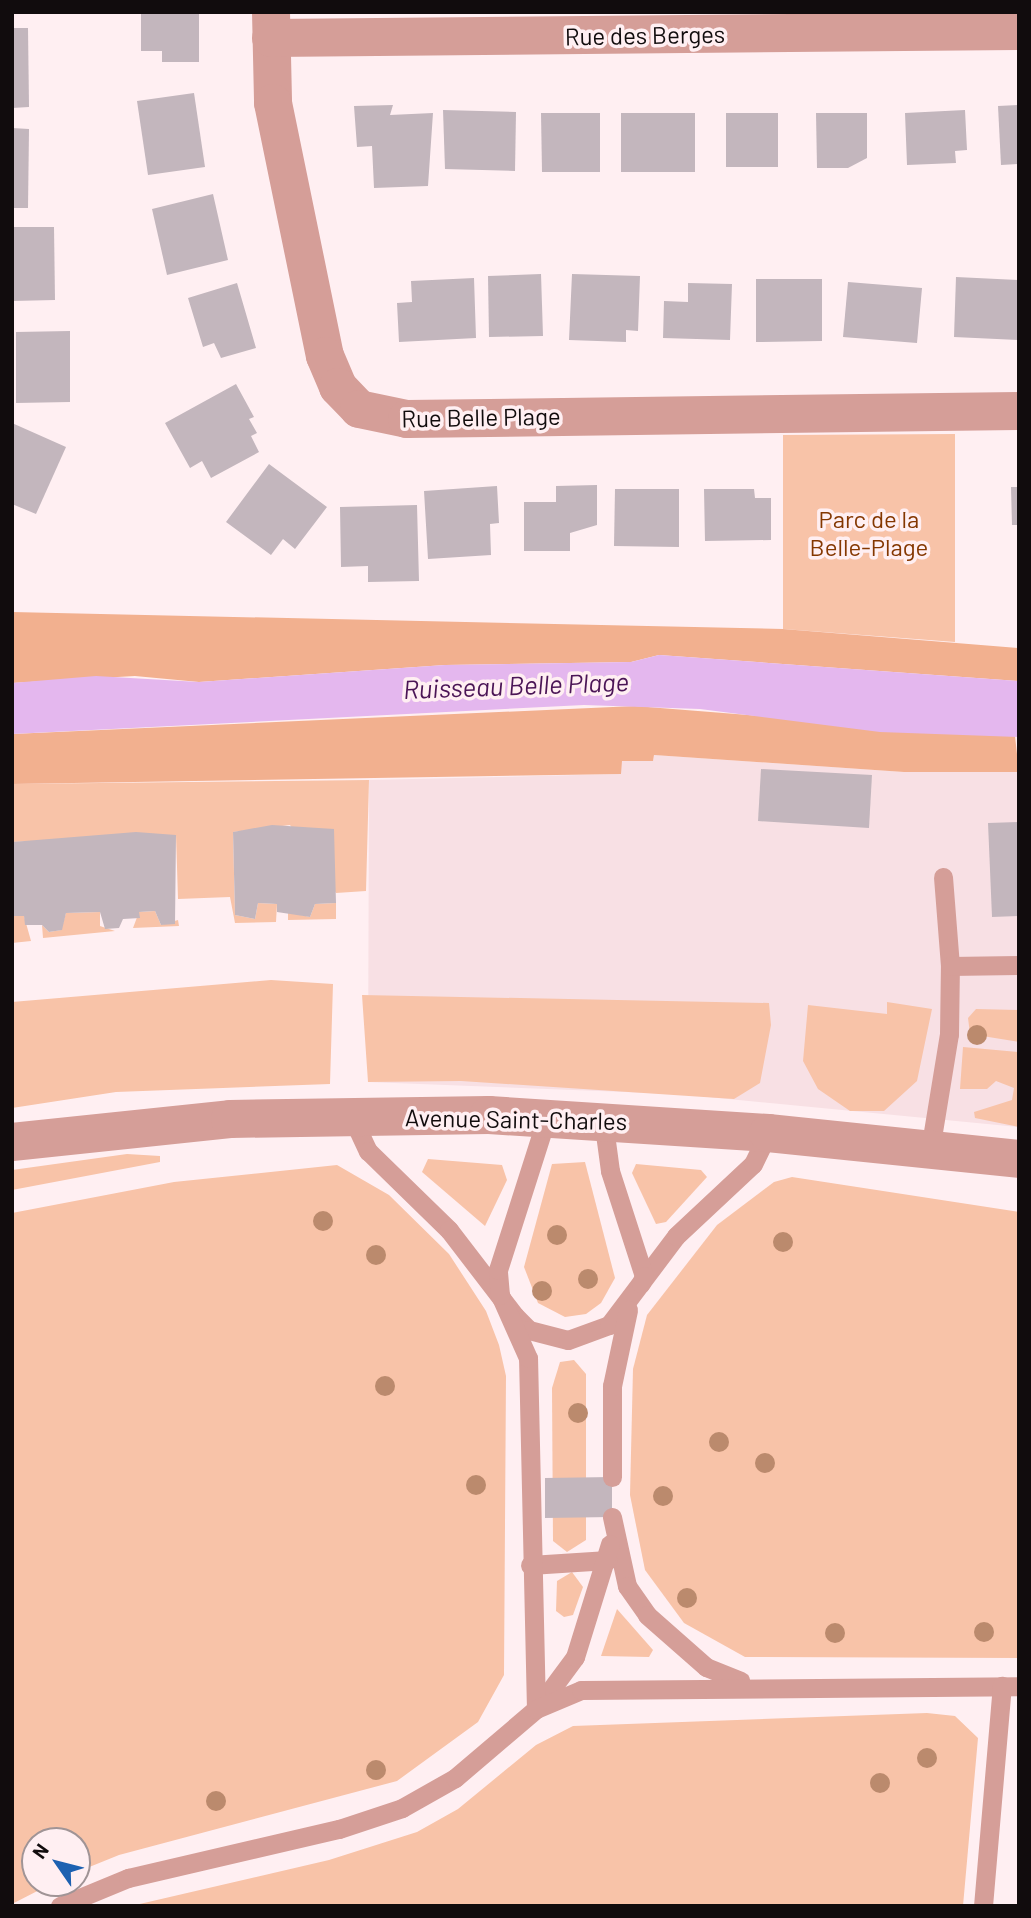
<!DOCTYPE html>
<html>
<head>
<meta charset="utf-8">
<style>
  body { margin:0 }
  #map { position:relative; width:1031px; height:1918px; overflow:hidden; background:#ffeff2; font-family:Barlow,sans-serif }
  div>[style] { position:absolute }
  .built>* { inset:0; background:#f8e0e4 }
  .green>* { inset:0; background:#f8c3a8 }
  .forest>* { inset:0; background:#f2b08f }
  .water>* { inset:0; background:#e4b7ee }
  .building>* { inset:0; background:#c3b6bd }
  .service>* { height:19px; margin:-9.5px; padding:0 9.5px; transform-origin:9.5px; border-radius:9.5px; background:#d59e98 }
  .minor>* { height:38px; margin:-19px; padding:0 19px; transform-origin:19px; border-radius:19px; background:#d59e98 }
  .tertiary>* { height:38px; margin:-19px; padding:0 19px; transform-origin:19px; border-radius:19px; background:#d59e98 }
  .trees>* { width:20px; height:20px; margin:-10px; border-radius:50%; background:#bb8a6d }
  span { translate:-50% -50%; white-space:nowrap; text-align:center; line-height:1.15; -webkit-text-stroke:7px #ffeff2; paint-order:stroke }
  .street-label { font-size:24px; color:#110c0d }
  .park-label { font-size:24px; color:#843700 }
  .water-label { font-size:26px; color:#4b1556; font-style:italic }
  .frame { position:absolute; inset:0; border:14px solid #110c0d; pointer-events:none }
  .north { position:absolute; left:21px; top:1827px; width:70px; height:70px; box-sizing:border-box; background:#ffeff2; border:2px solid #a09496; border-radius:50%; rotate:305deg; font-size:19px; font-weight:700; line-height:28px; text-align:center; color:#110c0d }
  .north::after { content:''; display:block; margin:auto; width:24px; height:32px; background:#1d61b1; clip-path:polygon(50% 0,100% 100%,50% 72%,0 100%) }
</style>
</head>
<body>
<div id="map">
  <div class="built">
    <i style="clip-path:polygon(654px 755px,904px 772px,1019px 772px,1019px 1127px,677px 1094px,368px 1082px,369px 780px,620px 774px,621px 760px,653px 761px)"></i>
  </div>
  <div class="green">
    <i style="clip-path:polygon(955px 434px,955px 642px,783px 629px,783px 435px)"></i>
    <i style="clip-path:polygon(369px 780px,366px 891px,336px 893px,290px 825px,233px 832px,235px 915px,255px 919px,258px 903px,277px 904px,276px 922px,235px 923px,230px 897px,178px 899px,176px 835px,12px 842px,12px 784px)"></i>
    <i style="clip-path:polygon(336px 903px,336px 919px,288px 920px,288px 912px,310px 917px,315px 904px)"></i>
    <i style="clip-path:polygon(155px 911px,161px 925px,178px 920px,179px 926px,133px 928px,139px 912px)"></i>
    <i style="clip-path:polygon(100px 912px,100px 926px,115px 931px,43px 938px,42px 925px,49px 932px,61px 930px,66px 913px)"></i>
    <i style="clip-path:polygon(13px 916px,24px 916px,31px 941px,12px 943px)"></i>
    <i style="clip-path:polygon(271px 980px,333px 984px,330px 1084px,116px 1092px,12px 1108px,12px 1002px)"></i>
    <i style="clip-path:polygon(362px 995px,769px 1003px,771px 1025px,760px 1083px,734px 1099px,461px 1081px,368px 1082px)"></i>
    <i style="clip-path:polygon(887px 1002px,932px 1009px,917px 1081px,884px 1111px,850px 1111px,818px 1089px,803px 1061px,808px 1005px,887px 1014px)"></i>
    <i style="clip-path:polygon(976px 1009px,1019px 1010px,1019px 1042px,970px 1034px,968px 1018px)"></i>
    <i style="clip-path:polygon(963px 1047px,1019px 1052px,1019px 1127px,975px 1118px,974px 1112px,1012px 1100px,1014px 1088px,996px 1081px,987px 1089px,960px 1089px)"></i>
    <i style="clip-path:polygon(127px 1154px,160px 1156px,160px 1162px,12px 1190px,12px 1170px)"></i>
    <i style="clip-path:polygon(428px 1159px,502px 1165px,507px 1180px,485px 1226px,422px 1172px)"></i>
    <i style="clip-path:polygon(585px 1162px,615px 1278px,601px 1303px,586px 1314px,565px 1317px,538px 1303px,524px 1267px,552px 1164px)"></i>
    <i style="clip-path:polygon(636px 1164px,701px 1170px,707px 1177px,666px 1222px,656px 1224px,632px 1173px)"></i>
    <i style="clip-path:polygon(337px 1165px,389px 1195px,449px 1254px,486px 1311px,499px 1345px,506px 1376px,504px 1675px,478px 1722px,397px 1781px,119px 1855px,77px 1872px,77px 1841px,35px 1841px,35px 1883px,53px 1883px,12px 1904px,12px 1213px,174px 1182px)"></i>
    <i style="clip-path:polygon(792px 1177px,1019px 1212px,1019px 1658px,745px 1657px,684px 1623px,645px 1570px,630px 1495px,633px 1369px,647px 1315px,717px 1225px,774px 1182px)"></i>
    <i style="clip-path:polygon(574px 1360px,586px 1374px,586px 1540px,567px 1552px,553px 1541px,552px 1388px,560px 1362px)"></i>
    <i style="clip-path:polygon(572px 1572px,583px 1587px,573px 1615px,564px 1617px,556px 1611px,557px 1581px)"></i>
    <i style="clip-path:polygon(617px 1609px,653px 1650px,649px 1657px,601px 1656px)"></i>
    <i style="clip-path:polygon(927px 1713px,955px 1716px,978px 1738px,963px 1906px,131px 1906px,329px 1860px,417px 1832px,458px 1809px,536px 1745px,573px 1726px)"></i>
  </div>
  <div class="forest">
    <i style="clip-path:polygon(12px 612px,783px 629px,1019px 648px,1019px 681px,659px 655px,631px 662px,445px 665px,199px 682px,135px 676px,12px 683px)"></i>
    <i style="clip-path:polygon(635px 706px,1015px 736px,1019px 772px,904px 772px,654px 755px,653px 761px,622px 761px,621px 774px,12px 784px,12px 734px)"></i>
  </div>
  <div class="water">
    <i style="clip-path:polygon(659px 655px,1019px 681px,1019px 737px,880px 732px,700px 709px,584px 705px,12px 734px,12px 683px,96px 676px,199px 682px,445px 665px,631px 662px)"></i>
  </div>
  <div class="building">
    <i style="clip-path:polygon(141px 12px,199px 12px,199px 62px,162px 62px,162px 51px,141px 51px)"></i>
    <i style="clip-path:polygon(12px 28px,28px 28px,29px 107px,12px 108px)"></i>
    <i style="clip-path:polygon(194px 93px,205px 167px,148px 175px,137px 101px)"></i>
    <i style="clip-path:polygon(393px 105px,390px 115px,433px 113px,428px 186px,374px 188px,372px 146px,357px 147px,354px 106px)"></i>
    <i style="clip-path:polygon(1019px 105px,1019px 164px,1001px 165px,998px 106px)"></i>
    <i style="clip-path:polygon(443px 110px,516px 112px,515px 171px,445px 169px)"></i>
    <i style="clip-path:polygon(965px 110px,967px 150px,955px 151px,956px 163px,907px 165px,905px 113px)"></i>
    <i style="clip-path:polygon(541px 113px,600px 113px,600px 172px,542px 172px)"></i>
    <i style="clip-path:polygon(621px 113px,695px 113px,695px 172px,621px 172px)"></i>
    <i style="clip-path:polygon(726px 113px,778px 113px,778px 167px,726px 167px)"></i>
    <i style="clip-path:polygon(816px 113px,867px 113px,867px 158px,848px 168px,817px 168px)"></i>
    <i style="clip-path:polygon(12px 128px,29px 129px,28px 208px,12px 208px)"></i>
    <i style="clip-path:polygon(213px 194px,228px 260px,167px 275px,152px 209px)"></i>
    <i style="clip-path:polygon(12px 227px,54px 227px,55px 300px,12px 301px)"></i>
    <i style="clip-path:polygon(541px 274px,543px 336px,489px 337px,488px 276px)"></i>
    <i style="clip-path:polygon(572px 274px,640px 276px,638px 331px,626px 330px,626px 342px,569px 340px)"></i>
    <i style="clip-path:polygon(956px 277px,1019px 280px,1019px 340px,954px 337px)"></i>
    <i style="clip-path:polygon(474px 278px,476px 338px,399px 342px,397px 303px,412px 302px,411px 281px)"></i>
    <i style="clip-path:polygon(756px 279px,822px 279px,822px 341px,756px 342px)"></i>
    <i style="clip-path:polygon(848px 282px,922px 288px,917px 343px,843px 337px)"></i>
    <i style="clip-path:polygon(237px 283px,256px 348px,221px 358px,214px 343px,203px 347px,188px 298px)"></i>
    <i style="clip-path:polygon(688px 283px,732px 284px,730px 340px,663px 338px,664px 301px,688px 302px)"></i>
    <i style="clip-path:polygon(70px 331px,70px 402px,16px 403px,16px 332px)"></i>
    <i style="clip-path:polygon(236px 384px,254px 417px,249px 419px,257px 433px,251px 436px,259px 452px,211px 478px,202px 461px,190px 468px,165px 423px)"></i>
    <i style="clip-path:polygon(12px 423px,66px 447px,36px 514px,12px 504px)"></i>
    <i style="clip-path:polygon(269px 464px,327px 507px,295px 549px,283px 539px,271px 555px,226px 522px)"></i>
    <i style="clip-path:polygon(597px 485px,597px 525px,570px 533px,570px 551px,524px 551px,524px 502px,556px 502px,556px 486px)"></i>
    <i style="clip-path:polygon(497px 486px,499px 523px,490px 524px,491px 555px,428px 559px,424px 491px)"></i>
    <i style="clip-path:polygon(1011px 487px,1019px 487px,1019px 525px,1012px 525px)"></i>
    <i style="clip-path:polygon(615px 489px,679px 489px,679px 547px,614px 546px)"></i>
    <i style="clip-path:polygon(704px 489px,754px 489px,755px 498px,771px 498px,771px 540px,705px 541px)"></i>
    <i style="clip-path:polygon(417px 505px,419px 581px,368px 582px,368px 566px,341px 567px,340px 507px)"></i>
    <i style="clip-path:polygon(761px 769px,872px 775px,869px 828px,758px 821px)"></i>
    <i style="clip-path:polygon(1019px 822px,1019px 916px,992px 917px,988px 823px)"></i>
    <i style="clip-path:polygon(272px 825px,334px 829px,336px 903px,315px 904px,310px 917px,277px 912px,277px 904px,258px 903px,255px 919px,235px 915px,233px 832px)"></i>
    <i style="clip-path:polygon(136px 832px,176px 835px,175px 924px,161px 925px,155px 911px,139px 912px,140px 918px,123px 919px,119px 928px,105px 929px,100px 912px,66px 913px,62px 930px,49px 932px,42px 925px,25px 925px,24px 916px,12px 916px,12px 842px)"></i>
    <i style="clip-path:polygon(612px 1477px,612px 1517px,545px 1518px,545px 1478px)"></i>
  </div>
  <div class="service">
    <i style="left:943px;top:877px;width:89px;rotate:85.5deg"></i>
    <i style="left:352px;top:1117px;width:38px;rotate:65deg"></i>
    <i style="left:368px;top:1151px;width:113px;rotate:44.3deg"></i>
    <i style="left:449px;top:1230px;width:108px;rotate:52.5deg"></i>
    <i style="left:515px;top:1316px;width:20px;rotate:45deg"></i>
    <i style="left:529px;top:1330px;width:40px;rotate:14.4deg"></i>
    <i style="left:568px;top:1340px;width:44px;rotate:-20.1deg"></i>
    <i style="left:609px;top:1325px;width:111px;rotate:-53deg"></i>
    <i style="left:676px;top:1236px;width:105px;rotate:-43.1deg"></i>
    <i style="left:753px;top:1164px;width:34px;rotate:-64deg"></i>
    <i style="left:603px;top:1119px;width:52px;rotate:82.3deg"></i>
    <i style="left:610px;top:1171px;width:110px;rotate:72.1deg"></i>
    <i style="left:644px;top:1276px;width:8px;rotate:113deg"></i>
    <i style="left:930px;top:1150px;width:118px;rotate:-80.7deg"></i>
    <i style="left:949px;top:1034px;width:68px;rotate:-89.2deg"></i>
    <i style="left:950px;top:966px;width:69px;rotate:-0.8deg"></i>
    <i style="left:612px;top:1477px;width:91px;rotate:-90deg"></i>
    <i style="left:612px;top:1386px;width:78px;rotate:-78.1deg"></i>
    <i style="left:612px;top:1517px;width:71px;rotate:77.7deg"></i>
    <i style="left:627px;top:1586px;width:35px;rotate:55deg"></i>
    <i style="left:647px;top:1615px;width:79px;rotate:41.4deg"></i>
    <i style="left:706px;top:1667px;width:37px;rotate:22deg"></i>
    <i style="left:530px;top:1565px;width:78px;rotate:-3.7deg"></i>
    <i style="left:541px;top:1703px;width:57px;rotate:-53.5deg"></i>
    <i style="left:575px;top:1657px;width:118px;rotate:-72.8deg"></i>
    <i style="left:536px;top:1709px;width:351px;rotate:-91.3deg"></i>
    <i style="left:528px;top:1358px;width:69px;rotate:-114deg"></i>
    <i style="left:500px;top:1295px;width:25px;rotate:-95deg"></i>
    <i style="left:498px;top:1270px;width:162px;rotate:-72.3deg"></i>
    <i style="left:60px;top:1906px;width:74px;rotate:-22.4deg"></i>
    <i style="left:128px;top:1878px;width:217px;rotate:-13.1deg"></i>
    <i style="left:339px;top:1829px;width:66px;rotate:-18.4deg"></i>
    <i style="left:402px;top:1808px;width:61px;rotate:-29.5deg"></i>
    <i style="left:455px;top:1778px;width:106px;rotate:-40.4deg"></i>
    <i style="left:536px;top:1709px;width:49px;rotate:-22.9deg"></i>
    <i style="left:581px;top:1690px;width:438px;rotate:-0.5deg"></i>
    <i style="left:983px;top:1906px;width:221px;rotate:-85.1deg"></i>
  </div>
  <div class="minor">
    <i style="left:271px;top:12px;width:91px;rotate:88.7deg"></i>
    <i style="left:273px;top:103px;width:258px;rotate:78.4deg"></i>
    <i style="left:325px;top:356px;width:34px;rotate:67deg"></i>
    <i style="left:338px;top:387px;width:30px;rotate:46deg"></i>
    <i style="left:359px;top:409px;width:49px;rotate:11.8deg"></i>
    <i style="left:407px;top:419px;width:612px;rotate:-0.75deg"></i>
    <i style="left:271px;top:38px;width:748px;rotate:-0.54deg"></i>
  </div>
  <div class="tertiary">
    <i style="left:12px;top:1142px;width:219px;rotate:-6deg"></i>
    <i style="left:230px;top:1119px;width:259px;rotate:-0.9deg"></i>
    <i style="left:489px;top:1115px;width:280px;rotate:3.7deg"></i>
    <i style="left:768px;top:1133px;width:252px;rotate:5.9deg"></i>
  </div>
  <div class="trees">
    <i style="left:977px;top:1035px"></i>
    <i style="left:323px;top:1221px"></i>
    <i style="left:557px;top:1235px"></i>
    <i style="left:783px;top:1242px"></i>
    <i style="left:376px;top:1255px"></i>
    <i style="left:588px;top:1279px"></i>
    <i style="left:542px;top:1291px"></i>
    <i style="left:385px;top:1386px"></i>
    <i style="left:578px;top:1413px"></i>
    <i style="left:719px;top:1442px"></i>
    <i style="left:765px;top:1463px"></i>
    <i style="left:476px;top:1485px"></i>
    <i style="left:663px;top:1496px"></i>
    <i style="left:687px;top:1598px"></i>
    <i style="left:984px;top:1632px"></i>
    <i style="left:835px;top:1633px"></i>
    <i style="left:927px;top:1758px"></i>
    <i style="left:376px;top:1770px"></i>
    <i style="left:880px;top:1783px"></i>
    <i style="left:216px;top:1801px"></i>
  </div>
  <div class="street-label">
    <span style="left:645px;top:35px;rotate:-1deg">Rue des Berges</span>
    <span style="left:481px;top:417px;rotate:-1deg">Rue Belle Plage</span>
    <span style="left:516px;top:1119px;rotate:1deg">Avenue Saint-Charles</span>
  </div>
  <div class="park-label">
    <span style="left:869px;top:533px">Parc de la<br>Belle-Plage</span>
  </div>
  <div class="water-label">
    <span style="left:516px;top:685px;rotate:-2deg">Ruisseau Belle Plage</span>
  </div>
  <div class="frame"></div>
  <div class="north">N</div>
</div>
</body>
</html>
